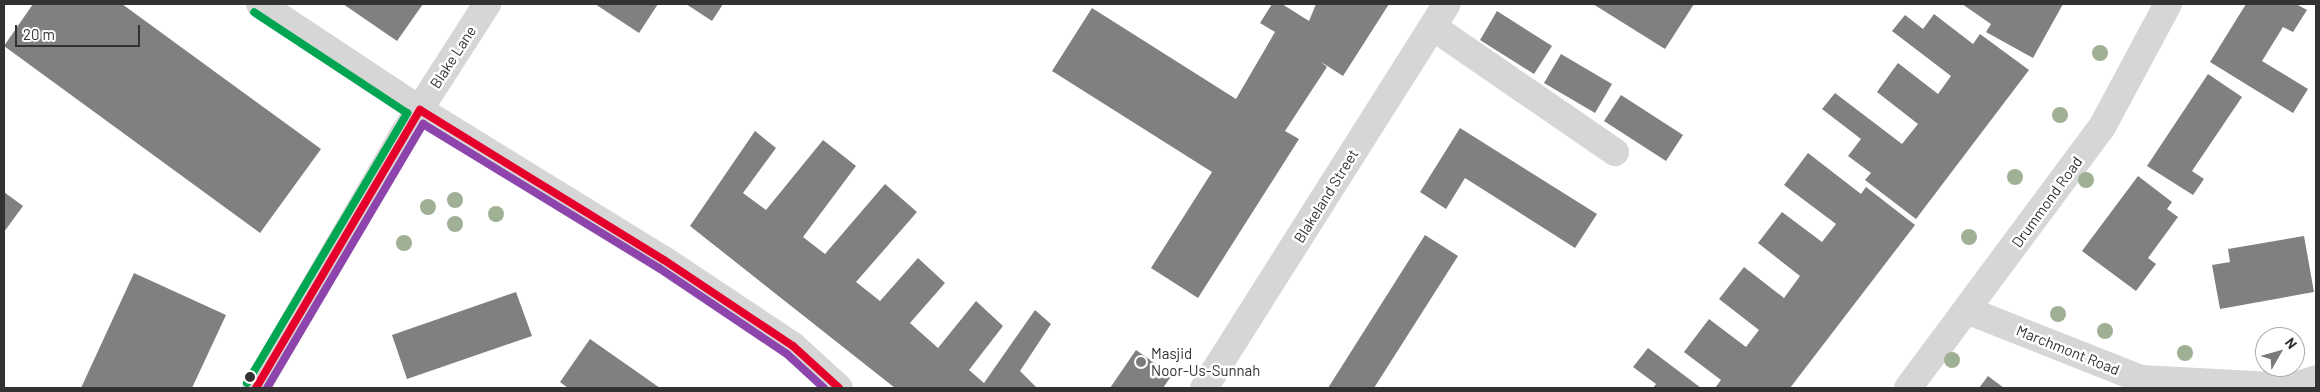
<!DOCTYPE html>
<html>
<head>
<meta charset="utf-8">
<style>
  body { margin:0 }
  #map { position:relative; width:2320px; height:392px; overflow:hidden; background:#fff; font-family:Barlow,sans-serif }
  div>[style] { position:absolute }
  .building>* { inset:0; background:#808080 }
  .minor>* { height:28px; margin:-14px; padding:0 14px; transform-origin:14px; border-radius:14px; background:#d6d6d6 }
  .bus-1>* { height:8px; margin:-4px; padding:0 4px; transform-origin:4px; border-radius:4px; background:#e4002b }
  .bus-2>* { height:8px; margin:-4px; padding:0 4px; transform-origin:4px; border-radius:4px; background:#8e44ad }
  .bus-3>* { height:8px; margin:-4px; padding:0 4px; transform-origin:4px; border-radius:4px; background:#00a651 }
  .trees>* { width:16px; height:16px; margin:-8px; border-radius:50%; background:#9fb095 }
  .dots>* { width:14px; height:14px; translate:-50% -50%; box-sizing:border-box; border:2px solid #fff; border-radius:50% }
  span { translate:-50% -50%; white-space:nowrap; text-align:center; line-height:1.15; -webkit-text-stroke:5px #fff; paint-order:stroke }
  .street-label { font-size:15px; color:#323232 }
  .poi-label { font-size:15px; color:#323232 }
  .left { translate:0 -50%; text-align:left }
  .frame { position:absolute; inset:0; border:5px solid #323232; pointer-events:none }
  .north { position:absolute; left:2255px; top:327px; width:50px; height:50px; box-sizing:border-box; background:#fff; border:1px solid #adadad; border-radius:50%; rotate:52deg; font-size:14px; font-weight:700; line-height:20px; text-align:center; color:#323232 }
  .north::after { content:''; display:block; margin:auto; width:18px; height:22px; background:#7a7a7a; clip-path:polygon(50% 0,100% 100%,50% 72%,0 100%) }
  .scale { position:absolute; left:15px; top:25px; width:125px; height:22px; box-sizing:border-box; border:2px solid #323232; border-top:0; padding-left:6px; font-size:15px; line-height:18px; white-space:nowrap; color:#323232; -webkit-text-stroke:4px #fff; paint-order:stroke }
</style>
</head>
<body>
<div id="map">
  <div class="building">
    <i style="clip-path:polygon(33px 4px,122px 4px,321px 149px,260px 233px,4px 46px)"></i>
    <i style="clip-path:polygon(343px 4px,423px 4px,397px 41px)"></i>
    <i style="clip-path:polygon(595px 4px,658px 4px,639px 33px)"></i>
    <i style="clip-path:polygon(686px 4px,723px 4px,712px 21px)"></i>
    <i style="clip-path:polygon(1272px 4px,1282px 4px,1309px 21px,1316px 4px,1389px 4px,1343px 76px,1321px 62px,1327px 67px,1285px 131px,1299px 139px,1198px 298px,1151px 268px,1212px 172px,1052px 71px,1092px 8px,1236px 99px,1275px 32px,1260px 23px)"></i>
    <i style="clip-path:polygon(1593px 4px,1694px 4px,1665px 49px)"></i>
    <i style="clip-path:polygon(1962px 4px,2063px 4px,2033px 58px,1986px 32px,1991px 24px)"></i>
    <i style="clip-path:polygon(2246px 4px,2296px 4px,2307px 10px,2293px 32px,2283px 27px,2262px 61px,2308px 89px,2293px 113px,2210px 62px)"></i>
    <i style="clip-path:polygon(1497px 11px,1552px 46px,1534px 74px,1480px 40px)"></i>
    <i style="clip-path:polygon(1934px 14px,1973px 44px,1980px 34px,2029px 70px,1916px 219px,1865px 180px,1871px 173px,1848px 156px,1861px 139px,1822px 109px,1835px 93px,1902px 144px,1918px 124px,1877px 92px,1898px 63px,1938px 94px,1951px 76px,1892px 31px,1905px 15px,1923px 29px)"></i>
    <i style="clip-path:polygon(1561px 54px,1612px 84px,1595px 113px,1544px 83px)"></i>
    <i style="clip-path:polygon(2208px 74px,2242px 97px,2192px 171px,2204px 179px,2193px 195px,2147px 166px)"></i>
    <i style="clip-path:polygon(1621px 95px,1683px 135px,1666px 161px,1604px 121px)"></i>
    <i style="clip-path:polygon(1460px 128px,1597px 214px,1575px 248px,1465px 178px,1446px 209px,1420px 192px)"></i>
    <i style="clip-path:polygon(755px 131px,776px 148px,743px 193px,766px 210px,823px 140px,856px 166px,803px 237px,825px 254px,885px 184px,917px 212px,856px 282px,880px 301px,918px 258px,945px 283px,910px 323px,938px 348px,976px 301px,1003px 326px,969px 370px,984px 383px,1035px 310px,1051px 324px,1020px 371px,1037px 388px,895px 388px,690px 226px)"></i>
    <i style="clip-path:polygon(1808px 153px,1861px 194px,1866px 187px,1915px 225px,1790px 388px,1715px 388px,1721px 380px,1684px 352px,1709px 319px,1746px 347px,1759px 330px,1719px 299px,1744px 267px,1784px 298px,1800px 276px,1758px 243px,1782px 212px,1822px 242px,1836px 224px,1784px 185px)"></i>
    <i style="clip-path:polygon(2138px 176px,2172px 202px,2167px 209px,2178px 217px,2148px 258px,2156px 264px,2136px 291px,2082px 251px)"></i>
    <i style="clip-path:polygon(4px 192px,23px 206px,4px 232px)"></i>
    <i style="clip-path:polygon(1425px 235px,1458px 256px,1374px 388px,1328px 388px)"></i>
    <i style="clip-path:polygon(2304px 236px,2314px 292px,2220px 309px,2212px 265px,2230px 262px,2228px 249px)"></i>
    <i style="clip-path:polygon(134px 273px,226px 315px,192px 388px,81px 388px)"></i>
    <i style="clip-path:polygon(516px 292px,532px 336px,407px 379px,392px 335px)"></i>
    <i style="clip-path:polygon(590px 339px,660px 388px,568px 388px,560px 382px)"></i>
    <i style="clip-path:polygon(1648px 348px,1701px 388px,1653px 388px,1656px 384px,1633px 367px)"></i>
    <i style="clip-path:polygon(1136px 350px,1172px 375px,1163px 388px,1110px 388px)"></i>
    <i style="clip-path:polygon(1988px 376px,2004px 388px,1979px 388px)"></i>
  </div>
  <div class="minor">
    <i style="left:260px;top:4px;width:192px;rotate:33.5deg"></i>
    <i style="left:420px;top:110px;width:286px;rotate:31.6deg"></i>
    <i style="left:664px;top:260px;width:155px;rotate:33.7deg"></i>
    <i style="left:793px;top:346px;width:62px;rotate:42.4deg"></i>
    <i style="left:1433px;top:27px;width:221px;rotate:34.5deg"></i>
    <i style="left:1969px;top:311px;width:185px;rotate:21.6deg"></i>
    <i style="left:2141px;top:379px;width:151px;rotate:3deg"></i>
    <i style="left:2292px;top:387px;width:25px;rotate:-18deg"></i>
    <i style="left:256px;top:388px;width:293px;rotate:-59.8deg"></i>
    <i style="left:403px;top:135px;width:156px;rotate:-57.3deg"></i>
    <i style="left:1204px;top:388px;width:454px;rotate:-57.7deg"></i>
    <i style="left:1908px;top:388px;width:325px;rotate:-53.4deg"></i>
    <i style="left:2102px;top:127px;width:140px;rotate:-61.8deg"></i>
  </div>
  <div class="bus-1">
    <i style="left:256px;top:388px;width:323px;rotate:-59.5deg"></i>
    <i style="left:420px;top:110px;width:286px;rotate:31.6deg"></i>
    <i style="left:664px;top:260px;width:155px;rotate:33.7deg"></i>
    <i style="left:793px;top:346px;width:62px;rotate:42.4deg"></i>
  </div>
  <div class="bus-2">
    <i style="left:267px;top:388px;width:307px;rotate:-59.4deg"></i>
    <i style="left:423px;top:124px;width:276px;rotate:31.4deg"></i>
    <i style="left:659px;top:268px;width:154px;rotate:33.9deg"></i>
    <i style="left:787px;top:354px;width:50px;rotate:42.6deg"></i>
  </div>
  <div class="bus-3">
    <i style="left:247px;top:383px;width:314px;rotate:-59.3deg"></i>
    <i style="left:407px;top:113px;width:183px;rotate:-146.6deg"></i>
  </div>
  <div class="trees">
    <i style="left:2100px;top:53px"></i>
    <i style="left:2060px;top:115px"></i>
    <i style="left:2015px;top:177px"></i>
    <i style="left:2086px;top:180px"></i>
    <i style="left:455px;top:200px"></i>
    <i style="left:428px;top:207px"></i>
    <i style="left:496px;top:214px"></i>
    <i style="left:455px;top:224px"></i>
    <i style="left:1969px;top:237px"></i>
    <i style="left:404px;top:243px"></i>
    <i style="left:2058px;top:314px"></i>
    <i style="left:2105px;top:331px"></i>
    <i style="left:2185px;top:353px"></i>
    <i style="left:1952px;top:360px"></i>
  </div>
  <div class="dots">
    <i style="left:1141px;top:362px;background:#7a7a7a"></i>
    <i style="left:250px;top:377px;background:#323232"></i>
  </div>
  <div class="street-label">
    <span style="left:453px;top:57px;rotate:-57deg">Blake Lane</span>
    <span style="left:1326px;top:196px;rotate:-58deg">Blakeland Street</span>
    <span style="left:2047px;top:202px;rotate:-54deg">Drummond Road</span>
    <span style="left:2068px;top:350px;rotate:22deg">Marchmont Road</span>
  </div>
  <div class="poi-label">
    <span class="left" style="left:1151px;top:362px">Masjid<br>Noor-Us-Sunnah</span>
  </div>
  <div class="frame"></div>
  <div class="north">N</div>
  <div class="scale">20 m</div>
</div>
</body>
</html>
